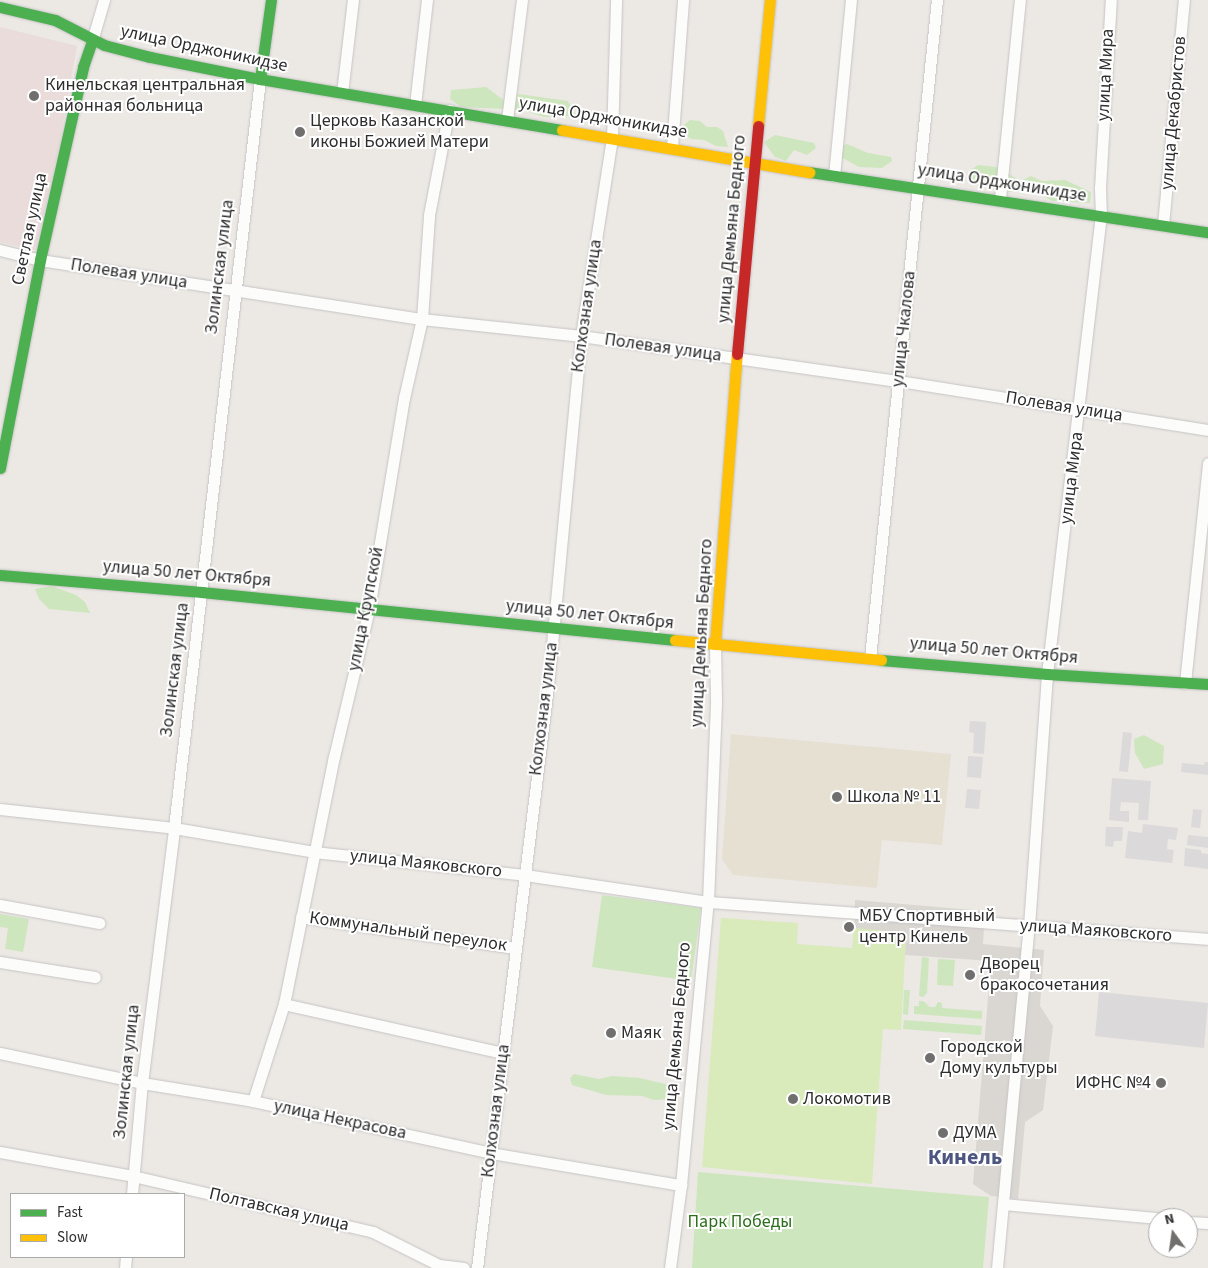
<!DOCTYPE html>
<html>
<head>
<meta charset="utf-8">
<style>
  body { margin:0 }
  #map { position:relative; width:1208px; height:1268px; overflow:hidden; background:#ece8e4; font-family:"Source Sans 3",sans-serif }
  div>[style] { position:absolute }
  .industrial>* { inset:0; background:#dcd9db }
  .education>* { inset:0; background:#e6e0d3 }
  .medical>* { inset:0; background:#e9dcdb }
  .green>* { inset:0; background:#cee6be }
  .pitch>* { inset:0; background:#d9eabb }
  .plaza>* { inset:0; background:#dad6d2 }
  .roads { filter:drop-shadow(0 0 1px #c5c4c5) drop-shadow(0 0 1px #c5c4c5) }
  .street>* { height:11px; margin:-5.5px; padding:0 5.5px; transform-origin:5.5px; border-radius:5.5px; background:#fcfcfb }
  .fast>* { height:11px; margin:-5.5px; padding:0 5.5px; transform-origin:5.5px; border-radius:5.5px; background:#4caf50 }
  .slow>* { height:11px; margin:-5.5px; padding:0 5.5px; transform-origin:5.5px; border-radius:5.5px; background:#ffc107 }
  .jam>* { height:11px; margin:-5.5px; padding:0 5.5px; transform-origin:5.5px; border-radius:5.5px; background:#c62828 }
  .dots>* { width:14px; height:14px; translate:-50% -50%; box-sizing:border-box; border:2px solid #fff; border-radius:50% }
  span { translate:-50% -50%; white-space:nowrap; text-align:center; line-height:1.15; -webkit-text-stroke:4px #fff; paint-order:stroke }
  .street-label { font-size:18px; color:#2e2e2e }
  .poi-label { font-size:18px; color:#2e2e2e }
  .left { translate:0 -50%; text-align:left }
  .right { translate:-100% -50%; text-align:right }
  .park-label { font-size:18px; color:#2c6e1b }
  .district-label { font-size:22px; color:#4d5680; font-weight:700 }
  .legend { position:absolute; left:10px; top:1193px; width:175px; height:65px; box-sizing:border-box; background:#fff; border:1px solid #ababab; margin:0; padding:6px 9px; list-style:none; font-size:15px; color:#2e2e2e }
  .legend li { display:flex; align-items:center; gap:10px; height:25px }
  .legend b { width:25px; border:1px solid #ababab }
  .north { position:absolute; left:1148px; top:1208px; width:50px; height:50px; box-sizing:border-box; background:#fff; border:1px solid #ababab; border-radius:50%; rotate:346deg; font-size:14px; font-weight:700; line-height:20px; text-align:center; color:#2e2e2e }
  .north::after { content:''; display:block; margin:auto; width:18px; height:22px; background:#706f6e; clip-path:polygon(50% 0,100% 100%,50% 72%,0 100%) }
</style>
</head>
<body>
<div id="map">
  <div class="industrial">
    <i style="clip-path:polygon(970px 721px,986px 722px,984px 754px,973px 753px,974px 733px,969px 732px)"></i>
    <i style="clip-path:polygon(1123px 732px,1132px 733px,1128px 772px,1119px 771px)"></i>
    <i style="clip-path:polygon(968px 756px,983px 757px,981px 778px,967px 777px)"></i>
    <i style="clip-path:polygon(1205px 762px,1208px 762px,1208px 775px,1181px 772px,1182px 763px,1204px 765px)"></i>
    <i style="clip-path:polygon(1112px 778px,1151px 781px,1148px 820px,1138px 820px,1139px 803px,1121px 802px,1120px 811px,1129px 811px,1129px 822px,1109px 820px)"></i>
    <i style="clip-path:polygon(967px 789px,981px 790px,979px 809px,965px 808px)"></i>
    <i style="clip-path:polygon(1193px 809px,1202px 810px,1200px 828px,1191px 827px)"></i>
    <i style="clip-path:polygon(1143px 824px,1178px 828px,1176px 840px,1168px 839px,1167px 849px,1174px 850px,1172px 863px,1125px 858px,1128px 831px,1142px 833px)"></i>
    <i style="clip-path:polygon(1106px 827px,1123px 827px,1122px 841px,1114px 841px,1113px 847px,1105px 846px)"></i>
    <i style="clip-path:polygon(1188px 835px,1208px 837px,1208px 848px,1187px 845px)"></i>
    <i style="clip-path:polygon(1185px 848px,1201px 850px,1201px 853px,1208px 854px,1208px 869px,1184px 866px)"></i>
    <i style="clip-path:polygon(1099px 992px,1208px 1003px,1204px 1048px,1095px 1036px)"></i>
  </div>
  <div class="education">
    <i style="clip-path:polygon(731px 734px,951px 754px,942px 845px,882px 840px,877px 888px,733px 875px,722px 859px)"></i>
  </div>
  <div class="medical">
    <i style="clip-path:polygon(0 27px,77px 46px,59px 146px,36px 250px,0 242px)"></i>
  </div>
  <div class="green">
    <i style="clip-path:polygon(486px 87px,505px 101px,519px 94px,568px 101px,577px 116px,544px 117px,523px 110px,461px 107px,450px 99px,451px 90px)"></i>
    <i style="clip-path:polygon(690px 120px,700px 121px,707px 127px,717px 127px,723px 131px,728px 147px,716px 146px,704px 140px,691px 139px,685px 135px,684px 125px)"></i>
    <i style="clip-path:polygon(775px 135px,814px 143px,816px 148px,807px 155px,794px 150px,786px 161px,775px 157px,764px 142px)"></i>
    <i style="clip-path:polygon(847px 144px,868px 153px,891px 157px,892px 161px,882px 168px,859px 167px,841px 157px,839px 147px)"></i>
    <i style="clip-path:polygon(978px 165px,996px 167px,1021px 181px,1031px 176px,1042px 181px,1065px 180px,1091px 192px,1090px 203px,1052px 201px,1034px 190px,1010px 192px,973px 184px,969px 171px)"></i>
    <i style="clip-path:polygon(51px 586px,76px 595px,85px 602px,90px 613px,49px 609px,39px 599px,35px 589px)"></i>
    <i style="clip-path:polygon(1144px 735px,1164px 746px,1163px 764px,1144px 769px,1135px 753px,1134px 739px)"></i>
    <i style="clip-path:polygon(602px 895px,701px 908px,691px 981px,592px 967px)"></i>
    <i style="clip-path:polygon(0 914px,29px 919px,23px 952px,5px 949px,8px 928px,0 927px)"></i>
    <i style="clip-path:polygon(922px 957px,929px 958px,927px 993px,923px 997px,919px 996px)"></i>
    <i style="clip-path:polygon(938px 959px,955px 960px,953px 986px,937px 985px)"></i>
    <i style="clip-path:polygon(904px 990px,910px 990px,908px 1015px,903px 1014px)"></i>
    <i style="clip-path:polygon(919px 1001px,923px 1001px,930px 1007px,935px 1007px,938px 1002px,942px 1003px,942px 1008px,982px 1011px,982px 1019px,914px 1014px,914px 1006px,919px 1006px)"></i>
    <i style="clip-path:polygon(904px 1020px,982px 1026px,981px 1035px,903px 1029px)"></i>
    <i style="clip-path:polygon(574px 1074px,599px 1079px,612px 1076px,640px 1078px,665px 1084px,673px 1088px,675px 1095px,670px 1099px,654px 1100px,642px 1096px,606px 1095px,572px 1085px,570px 1078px)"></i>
    <i style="clip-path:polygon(698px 1172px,989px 1197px,983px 1268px,692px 1268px)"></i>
  </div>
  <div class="pitch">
    <i style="clip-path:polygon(721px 918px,798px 923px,797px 944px,852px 948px,854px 928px,894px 930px,901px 932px,906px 936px,901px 1030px,883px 1029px,872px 1184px,702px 1167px)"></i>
  </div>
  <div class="plaza">
    <i style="clip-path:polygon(855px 900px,985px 911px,983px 944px,1044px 950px,1040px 1006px,1053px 1026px,1043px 1110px,1025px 1122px,1018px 1199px,991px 1196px,973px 1184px,991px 961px,905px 955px,906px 936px,901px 932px,854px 928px)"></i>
  </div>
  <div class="roads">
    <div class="street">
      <i style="left:92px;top:41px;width:43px;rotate:-73.7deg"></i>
      <i style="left:342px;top:93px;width:94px;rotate:-83.3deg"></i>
      <i style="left:415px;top:105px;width:106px;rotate:-83.5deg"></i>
      <i style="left:507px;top:120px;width:121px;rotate:-82.9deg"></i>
      <i style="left:672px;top:147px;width:147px;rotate:-85.7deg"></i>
      <i style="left:834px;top:176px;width:177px;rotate:-84.5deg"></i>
      <i style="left:1000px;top:199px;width:200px;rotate:-84.3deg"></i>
      <i style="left:1163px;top:225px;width:226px;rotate:-84.7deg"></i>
      <i style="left:0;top:250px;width:41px;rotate:14deg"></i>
      <i style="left:40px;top:260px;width:387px;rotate:8.8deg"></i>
      <i style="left:422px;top:319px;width:160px;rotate:6.1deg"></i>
      <i style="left:581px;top:336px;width:321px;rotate:8.1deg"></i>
      <i style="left:899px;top:381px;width:313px;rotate:9deg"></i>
      <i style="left:870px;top:658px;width:661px;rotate:-84.19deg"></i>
      <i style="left:1185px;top:683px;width:221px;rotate:-84deg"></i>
      <i style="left:0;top:809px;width:175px;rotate:6.2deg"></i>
      <i style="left:174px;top:828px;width:142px;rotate:9.7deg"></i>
      <i style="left:314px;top:852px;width:212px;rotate:6.2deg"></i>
      <i style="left:525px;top:875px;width:185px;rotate:8.4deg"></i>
      <i style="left:708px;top:902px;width:501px;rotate:4.23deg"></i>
      <i style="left:0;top:905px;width:101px;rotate:10.3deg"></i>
      <i style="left:301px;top:917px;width:217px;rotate:8.2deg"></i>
      <i style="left:0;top:962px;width:96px;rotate:9deg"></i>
      <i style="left:284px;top:1004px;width:224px;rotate:12.6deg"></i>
      <i style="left:0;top:1053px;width:145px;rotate:11.9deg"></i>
      <i style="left:142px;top:1083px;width:112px;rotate:9.2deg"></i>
      <i style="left:253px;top:1101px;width:244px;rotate:12.3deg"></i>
      <i style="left:491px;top:1153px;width:193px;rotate:9.6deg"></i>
      <i style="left:253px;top:1101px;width:102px;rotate:-72.3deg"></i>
      <i style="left:284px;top:1004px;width:252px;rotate:-78.6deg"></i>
      <i style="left:334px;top:757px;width:152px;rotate:-76.7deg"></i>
      <i style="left:369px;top:609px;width:214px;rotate:-80.6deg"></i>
      <i style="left:404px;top:398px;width:81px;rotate:-77.2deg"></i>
      <i style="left:422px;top:319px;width:104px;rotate:-86.1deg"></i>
      <i style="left:429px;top:215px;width:107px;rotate:-79.2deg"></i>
      <i style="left:0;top:1152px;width:135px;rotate:10.2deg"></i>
      <i style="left:133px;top:1176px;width:246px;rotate:13.1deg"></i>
      <i style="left:373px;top:1232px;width:74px;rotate:26.6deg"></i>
      <i style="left:439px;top:1265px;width:25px;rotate:7deg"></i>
      <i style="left:132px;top:1194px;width:111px;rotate:-84.9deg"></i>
      <i style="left:142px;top:1083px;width:257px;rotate:-82.8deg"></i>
      <i style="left:174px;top:828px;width:754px;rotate:-83.45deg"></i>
      <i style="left:1003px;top:1204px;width:156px;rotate:5.2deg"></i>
      <i style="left:1188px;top:1222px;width:20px;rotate:3deg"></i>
      <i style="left:125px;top:1268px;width:11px;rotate:-85deg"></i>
      <i style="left:477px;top:1268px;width:586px;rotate:-83.04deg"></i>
      <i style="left:548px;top:686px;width:352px;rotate:-84.6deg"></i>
      <i style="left:581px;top:336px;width:200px;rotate:-81.1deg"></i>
      <i style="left:612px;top:138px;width:138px;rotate:-88.3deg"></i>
      <i style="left:670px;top:1268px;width:84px;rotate:-82.5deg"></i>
      <i style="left:681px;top:1185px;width:284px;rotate:-84.6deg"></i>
      <i style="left:708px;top:902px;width:201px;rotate:-87.7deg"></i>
      <i style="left:716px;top:701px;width:57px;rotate:-91deg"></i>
      <i style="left:997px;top:1268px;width:343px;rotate:-84.7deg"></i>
      <i style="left:1029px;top:926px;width:253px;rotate:-85.9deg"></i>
      <i style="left:1047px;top:674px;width:460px;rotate:-83.3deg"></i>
      <i style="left:1101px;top:217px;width:29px;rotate:-92deg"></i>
      <i style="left:1100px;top:188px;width:188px;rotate:-86.7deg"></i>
    </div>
    <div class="fast">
      <i style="left:0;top:7px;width:57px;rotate:13.3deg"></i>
      <i style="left:55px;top:20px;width:55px;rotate:27deg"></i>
      <i style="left:104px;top:45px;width:48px;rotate:14.6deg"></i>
      <i style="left:150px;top:57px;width:112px;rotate:11.3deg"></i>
      <i style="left:260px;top:79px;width:306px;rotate:9.6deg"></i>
      <i style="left:260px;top:79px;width:80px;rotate:-82.1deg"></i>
      <i style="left:809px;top:172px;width:403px;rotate:8.6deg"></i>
      <i style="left:0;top:468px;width:212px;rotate:-79.1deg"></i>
      <i style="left:40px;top:260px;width:198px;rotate:-77.4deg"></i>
      <i style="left:83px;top:67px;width:28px;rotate:-71deg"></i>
      <i style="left:0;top:575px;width:203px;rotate:4.8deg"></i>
      <i style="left:202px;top:592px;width:475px;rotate:5.8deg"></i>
      <i style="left:881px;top:660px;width:167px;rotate:4.8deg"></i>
      <i style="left:1047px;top:674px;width:161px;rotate:3.6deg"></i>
    </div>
    <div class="slow">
      <i style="left:758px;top:126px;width:127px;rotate:-84.6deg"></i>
      <i style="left:562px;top:130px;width:251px;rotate:9.7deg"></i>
      <i style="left:675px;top:640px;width:207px;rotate:5.5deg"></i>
      <i style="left:715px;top:644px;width:291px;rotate:-85.7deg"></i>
    </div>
    <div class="jam">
      <i style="left:737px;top:354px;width:229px;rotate:-84.7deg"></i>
    </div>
  </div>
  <div class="dots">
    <i style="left:34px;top:96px;background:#706f6e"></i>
    <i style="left:300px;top:132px;background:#706f6e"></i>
    <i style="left:837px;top:797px;background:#706f6e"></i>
    <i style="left:849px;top:927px;background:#706f6e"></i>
    <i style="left:970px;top:975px;background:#706f6e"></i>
    <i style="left:611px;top:1033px;background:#706f6e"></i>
    <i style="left:930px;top:1058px;background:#706f6e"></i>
    <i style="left:1161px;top:1083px;background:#706f6e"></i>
    <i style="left:793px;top:1099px;background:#706f6e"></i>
    <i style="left:943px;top:1133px;background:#706f6e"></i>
  </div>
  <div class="street-label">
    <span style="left:204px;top:49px;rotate:12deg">улица Орджоникидзе</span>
    <span style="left:1106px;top:75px;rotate:-87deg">улица Мира</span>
    <span style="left:1174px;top:113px;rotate:-85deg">улица Декабристов</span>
    <span style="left:603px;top:118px;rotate:10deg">улица Орджоникидзе</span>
    <span style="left:1002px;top:183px;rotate:9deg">улица Орджоникидзе</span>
    <span style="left:30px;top:229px;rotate:-78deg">Светлая улица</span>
    <span style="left:732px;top:229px;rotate:-85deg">улица Демьяна Бедного</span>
    <span style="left:220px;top:267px;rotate:-83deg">Золинская улица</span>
    <span style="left:129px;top:274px;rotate:9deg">Полевая улица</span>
    <span style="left:587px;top:306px;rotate:-82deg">Колхозная улица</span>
    <span style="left:904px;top:329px;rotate:-84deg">улица Чкалова</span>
    <span style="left:663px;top:348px;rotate:8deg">Полевая улица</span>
    <span style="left:1064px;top:407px;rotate:9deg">Полевая улица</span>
    <span style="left:1072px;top:478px;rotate:-83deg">улица Мира</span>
    <span style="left:187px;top:574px;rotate:5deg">улица 50 лет Октября</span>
    <span style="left:366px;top:609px;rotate:-79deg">улица Крупской</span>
    <span style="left:590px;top:615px;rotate:6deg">улица 50 лет Октября</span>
    <span style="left:702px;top:633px;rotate:-87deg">улица Демьяна Бедного</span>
    <span style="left:994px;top:651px;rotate:5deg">улица 50 лет Октября</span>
    <span style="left:175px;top:670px;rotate:-83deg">Золинская улица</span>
    <span style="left:544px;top:709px;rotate:-83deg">Колхозная улица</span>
    <span style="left:426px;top:864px;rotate:6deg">улица Маяковского</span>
    <span style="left:1096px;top:931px;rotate:4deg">улица Маяковского</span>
    <span style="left:408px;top:932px;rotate:8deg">Коммунальный переулок</span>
    <span style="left:677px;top:1036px;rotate:-85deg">улица Демьяна Бедного</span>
    <span style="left:127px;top:1072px;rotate:-84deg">Золинская улица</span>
    <span style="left:496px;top:1111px;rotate:-83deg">Колхозная улица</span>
    <span style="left:340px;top:1120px;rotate:12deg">улица Некрасова</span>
    <span style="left:279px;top:1210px;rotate:13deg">Полтавская улица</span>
  </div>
  <div class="poi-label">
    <span class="left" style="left:45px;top:96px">Кинельская центральная<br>районная больница</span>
    <span class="left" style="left:310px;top:132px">Церковь Казанской<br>иконы Божией Матери</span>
    <span class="left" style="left:847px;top:797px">Школа № 11</span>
    <span class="left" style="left:859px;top:927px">МБУ Спортивный<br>центр Кинель</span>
    <span class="left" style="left:980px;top:975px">Дворец<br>бракосочетания</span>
    <span class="left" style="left:621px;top:1033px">Маяк</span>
    <span class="left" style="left:940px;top:1058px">Городской<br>Дому культуры</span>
    <span class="right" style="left:1151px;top:1083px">ИФНС №4</span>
    <span class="left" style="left:803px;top:1099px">Локомотив</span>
    <span class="left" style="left:953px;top:1133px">ДУМА</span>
  </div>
  <div class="park-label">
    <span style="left:740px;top:1222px">Парк Победы</span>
  </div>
  <div class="district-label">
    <span style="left:965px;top:1158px">Кинель</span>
  </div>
  <ul class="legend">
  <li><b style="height:6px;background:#4caf50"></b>Fast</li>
  <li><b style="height:6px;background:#ffc107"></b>Slow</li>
  </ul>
  <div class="north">N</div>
</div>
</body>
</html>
